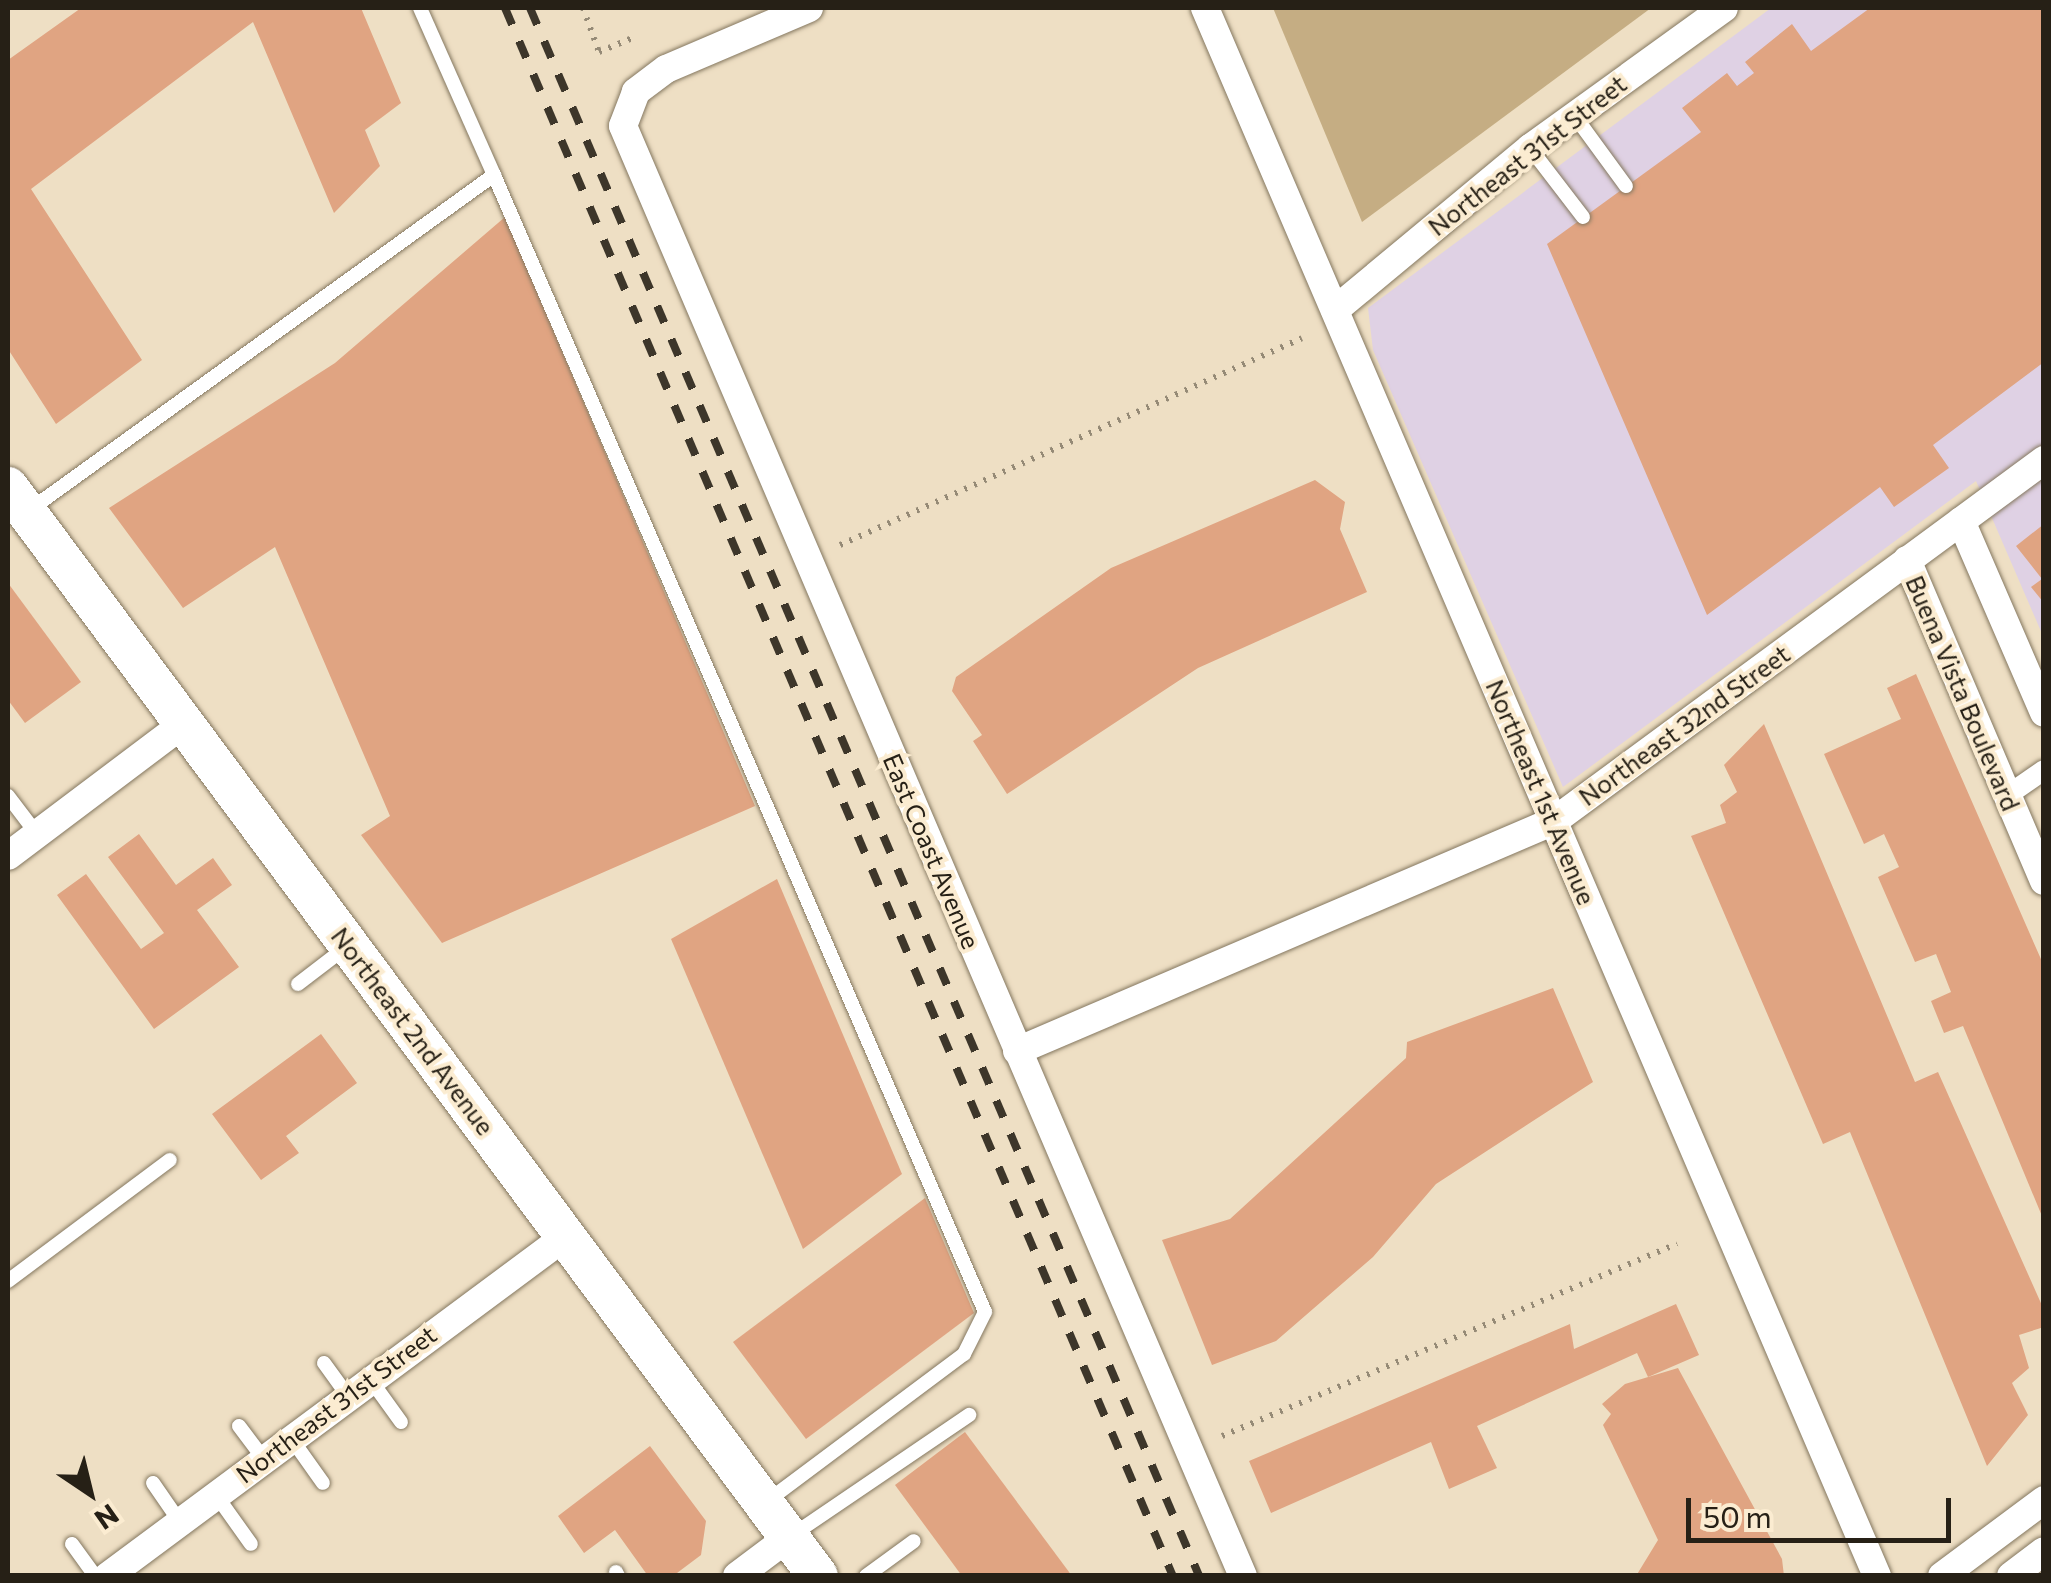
<!DOCTYPE html>
<html>
<head>
<meta charset="utf-8">
<style>
  body { margin:0 }
  #map { position:relative; width:2051px; height:1583px; overflow:hidden; background:#eedfc4; font-family:Commissioner,sans-serif }
  div>[style] { position:absolute }
  .commercial>* { inset:0; background:#dfd1e4 }
  .green>* { inset:0; background:#c5ad83 }
  .building>* { inset:0; background:#e0a482 }
  .path>* { height:6px; margin-top:-3px; transform-origin:0; background:repeating-linear-gradient(90deg,#958a76 0 2.5px,transparent 0 10.5px) }
  .roads { filter:drop-shadow(0 0 2px #84775f) drop-shadow(0 0 2px #84775f) }
  .service>* { height:14px; margin:-7px; padding:0 7px; transform-origin:7px; border-radius:7px; background:#fff }
  .pedestrian>* { height:20px; margin:-10px; padding:0 10px; transform-origin:10px; border-radius:10px; background:#fff }
  .minor>* { height:28px; margin:-14px; padding:0 14px; transform-origin:14px; border-radius:14px; background:#fff }
  .secondary>* { height:40px; margin:-20px; padding:0 20px; transform-origin:20px; border-radius:20px; background:#fff }
  .rail>* { height:8px; margin-top:-4px; transform-origin:0; background:repeating-linear-gradient(90deg,#3d362a 0 18px,transparent 0 36px) }
  span { translate:-50% -50%; white-space:nowrap; text-align:center; line-height:1.15; -webkit-text-stroke:8px #fbecd1; paint-order:stroke }
  .street-label { font-size:25px; color:#262016 }
  .frame { position:absolute; inset:0; border:10px solid #262016; pointer-events:none }
  .north { position:absolute; left:40px; top:1443px; width:100px; height:100px; -webkit-text-stroke:8px #fbecd1; paint-order:stroke; rotate:145deg; font-size:28px; font-weight:700; line-height:40px; text-align:center; color:#262016 }
  .north::after { content:''; display:block; margin:auto; width:35px; height:45px; background:#262016; clip-path:polygon(50% 0,100% 100%,50% 72%,0 100%) }
  .scale { position:absolute; left:1686px; top:1498px; width:265px; height:45px; box-sizing:border-box; border:5px solid #262016; border-top:0; padding-left:12px; font-size:30px; line-height:35px; white-space:nowrap; color:#262016; -webkit-text-stroke:8px #fbecd1; paint-order:stroke }
</style>
</head>
<body>
<div id="map">
  <div class="commercial">
    <i style="clip-path:polygon(1771px 8px,2043px 8px,2043px 636px,1976px 481px,1563px 787px,1373px 350px,1368px 308px)"></i>
  </div>
  <div class="green">
    <i style="clip-path:polygon(1273px 8px,1651px 8px,1362px 222px)"></i>
  </div>
  <div class="building">
    <i style="clip-path:polygon(81px 8px,361px 8px,401px 103px,365px 130px,380px 166px,334px 213px,253px 22px,31px 189px,142px 360px,56px 424px,8px 349px,8px 60px)"></i>
    <i style="clip-path:polygon(1870px 8px,2044px 8px,2044px 362px,1933px 445px,1949px 468px,1894px 507px,1880px 487px,1707px 615px,1547px 244px,1701px 132px,1682px 108px,1727px 73px,1737px 86px,1754px 73px,1745px 62px,1792px 24px,1811px 51px)"></i>
    <i style="clip-path:polygon(505px 217px,755px 806px,442px 943px,361px 835px,390px 816px,275px 547px,183px 608px,109px 508px,335px 363px)"></i>
    <i style="clip-path:polygon(1315px 480px,1345px 502px,1340px 529px,1367px 592px,1198px 668px,1007px 794px,973px 741px,982px 735px,952px 691px,956px 677px,1111px 568px)"></i>
    <i style="clip-path:polygon(2044px 524px,2044px 603px,2031px 587px,2042px 579px,2016px 546px)"></i>
    <i style="clip-path:polygon(8px 583px,81px 682px,25px 723px,8px 700px)"></i>
    <i style="clip-path:polygon(1916px 674px,2044px 966px,2044px 1221px,1963px 1026px,1944px 1033px,1931px 1001px,1951px 992px,1936px 954px,1915px 962px,1878px 877px,1899px 867px,1884px 834px,1864px 844px,1824px 754px,1901px 719px,1887px 688px)"></i>
    <i style="clip-path:polygon(1764px 724px,1915px 1082px,1938px 1072px,2044px 1310px,2044px 1327px,2019px 1335px,2029px 1368px,2012px 1383px,2028px 1415px,1987px 1466px,1850px 1132px,1823px 1144px,1691px 836px,1726px 823px,1720px 805px,1737px 792px,1724px 765px)"></i>
    <i style="clip-path:polygon(139px 834px,176px 885px,213px 858px,232px 885px,197px 910px,239px 967px,154px 1029px,57px 895px,86px 874px,141px 949px,164px 933px,108px 857px)"></i>
    <i style="clip-path:polygon(777px 879px,902px 1174px,803px 1249px,671px 939px)"></i>
    <i style="clip-path:polygon(1553px 988px,1593px 1082px,1436px 1184px,1373px 1257px,1276px 1341px,1212px 1365px,1162px 1240px,1230px 1219px,1406px 1058px,1407px 1042px)"></i>
    <i style="clip-path:polygon(321px 1034px,357px 1083px,286px 1136px,299px 1153px,261px 1180px,212px 1114px)"></i>
    <i style="clip-path:polygon(925px 1198px,974px 1313px,806px 1439px,733px 1342px)"></i>
    <i style="clip-path:polygon(1676px 1304px,1699px 1355px,1648px 1377px,1637px 1353px,1477px 1426px,1497px 1468px,1449px 1489px,1431px 1442px,1271px 1513px,1249px 1461px,1570px 1324px,1574px 1349px)"></i>
    <i style="clip-path:polygon(1678px 1368px,1782px 1559px,1784px 1576px,1636px 1576px,1658px 1540px,1603px 1425px,1611px 1414px,1602px 1404px,1625px 1384px)"></i>
    <i style="clip-path:polygon(965px 1432px,1072px 1576px,962px 1576px,895px 1485px)"></i>
    <i style="clip-path:polygon(650px 1446px,706px 1521px,701px 1555px,673px 1576px,648px 1576px,615px 1530px,584px 1553px,558px 1516px)"></i>
  </div>
  <div class="path">
    <i style="left:583px;top:8px;width:47px;rotate:70deg"></i>
    <i style="left:599px;top:52px;width:41px;rotate:-22.8deg"></i>
    <i style="left:840px;top:545px;width:506px;rotate:-24.13deg"></i>
    <i style="left:1222px;top:1436px;width:494px;rotate:-22.9deg"></i>
  </div>
  <div class="roads">
    <div class="service">
      <i style="left:1574px;top:115px;width:88px;rotate:53.8deg"></i>
      <i style="left:1530px;top:148px;width:87px;rotate:52.5deg"></i>
      <i style="left:494px;top:175px;width:1238px;rotate:66.64deg"></i>
      <i style="left:985px;top:1312px;width:47px;rotate:116.6deg"></i>
      <i style="left:964px;top:1354px;width:247px;rotate:143.2deg"></i>
      <i style="left:31px;top:509px;width:571px;rotate:-35.81deg"></i>
      <i style="left:494px;top:175px;width:183px;rotate:-113.9deg"></i>
      <i style="left:8px;top:796px;width:48px;rotate:52.7deg"></i>
      <i style="left:298px;top:984px;width:59px;rotate:-37.5deg"></i>
      <i style="left:8px;top:1281px;width:202px;rotate:-36.8deg"></i>
      <i style="left:324px;top:1363px;width:39px;rotate:54deg"></i>
      <i style="left:370px;top:1379px;width:53px;rotate:54.2deg"></i>
      <i style="left:239px;top:1426px;width:40px;rotate:53deg"></i>
      <i style="left:291px;top:1438px;width:55px;rotate:54.6deg"></i>
      <i style="left:153px;top:1483px;width:47px;rotate:55.3deg"></i>
      <i style="left:216px;top:1495px;width:60px;rotate:54.5deg"></i>
      <i style="left:794px;top:1534px;width:212px;rotate:-34.2deg"></i>
      <i style="left:72px;top:1544px;width:39px;rotate:54deg"></i>
      <i style="left:616px;top:1572px;width:4px;rotate:63deg"></i>
      <i style="left:866px;top:1576px;width:59px;rotate:-36.1deg"></i>
    </div>
    <div class="pedestrian">
      <i style="left:2005px;top:797px;width:47px;rotate:-34.7deg"></i>
    </div>
    <div class="minor">
      <i style="left:809px;top:8px;width:155px;rotate:156.9deg"></i>
      <i style="left:666px;top:69px;width:38px;rotate:143deg"></i>
      <i style="left:636px;top:92px;width:36px;rotate:111deg"></i>
      <i style="left:623px;top:126px;width:1577px;rotate:66.85deg"></i>
      <i style="left:1205px;top:8px;width:1706px;rotate:66.8deg"></i>
      <i style="left:1335px;top:310px;width:254px;rotate:-39.7deg"></i>
      <i style="left:1530px;top:148px;width:239px;rotate:-35.8deg"></i>
      <i style="left:1961px;top:521px;width:209px;rotate:66.6deg"></i>
      <i style="left:1907px;top:560px;width:349px;rotate:66.9deg"></i>
      <i style="left:8px;top:856px;width:219px;rotate:-37deg"></i>
      <i style="left:1017px;top:1051px;width:584px;rotate:-23.19deg"></i>
      <i style="left:1554px;top:821px;width:609px;rotate:-36.38deg"></i>
      <i style="left:108px;top:1576px;width:570px;rotate:-36.59deg"></i>
      <i style="left:737px;top:1576px;width:65px;rotate:-36.9deg"></i>
      <i style="left:1942px;top:1576px;width:127px;rotate:-36.7deg"></i>
      <i style="left:2011px;top:1576px;width:41px;rotate:-37.1deg"></i>
    </div>
    <div class="secondary">
      <i style="left:8px;top:487px;width:1357px;rotate:53.36deg"></i>
    </div>
  </div>
  <div class="rail">
    <i style="left:505px;top:8px;width:1704px;rotate:66.93deg"></i>
    <i style="left:530px;top:8px;width:1705px;rotate:66.89deg"></i>
  </div>
  <div class="street-label">
    <span style="left:1527px;top:155px;rotate:-38deg">Northeast 31st Street</span>
    <span style="left:1963px;top:693px;rotate:67deg">Buena Vista Boulevard</span>
    <span style="left:1684px;top:725px;rotate:-36deg">Northeast 32nd Street</span>
    <span style="left:1541px;top:792px;rotate:67deg">Northeast 1st Avenue</span>
    <span style="left:932px;top:851px;rotate:67deg">East Coast Avenue</span>
    <span style="left:413px;top:1031px;rotate:53deg">Northeast 2nd Avenue</span>
    <span style="left:336px;top:1404px;rotate:-37deg">Northeast 31st Street</span>
  </div>
  <div class="frame"></div>
  <div class="north">N</div>
  <div class="scale">50 m</div>
</div>
</body>
</html>
